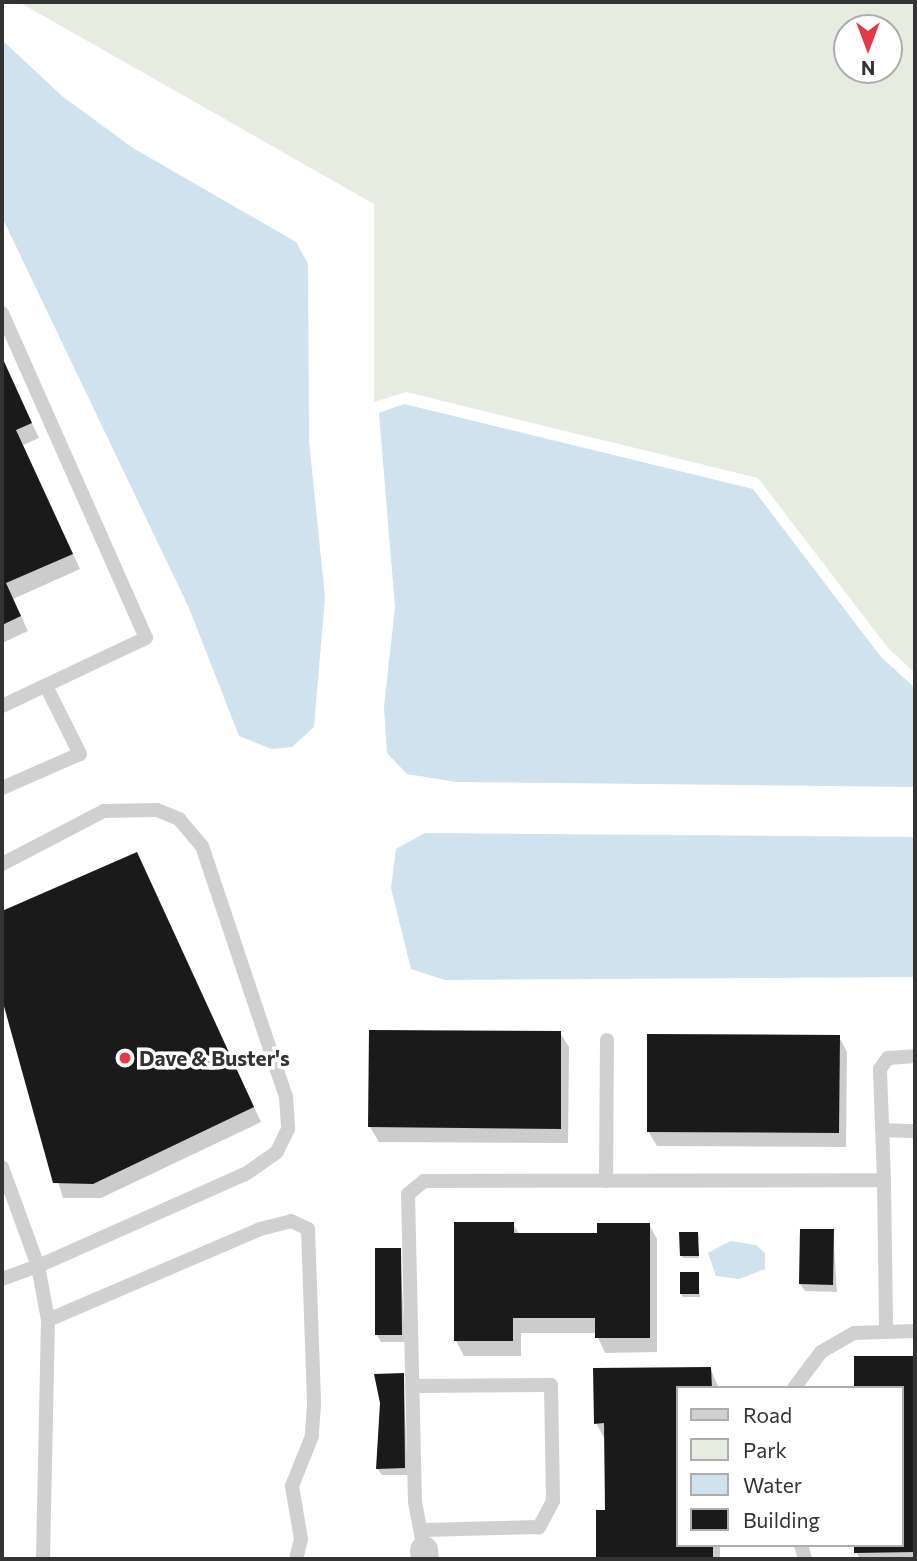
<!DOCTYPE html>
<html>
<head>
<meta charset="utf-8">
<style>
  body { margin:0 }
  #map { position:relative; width:917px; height:1561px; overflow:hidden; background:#fff; font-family:Commissioner,sans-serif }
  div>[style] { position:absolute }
  .green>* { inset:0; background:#e6ecdf }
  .water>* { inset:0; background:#cfe2ee }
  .shadow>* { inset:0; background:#0003 }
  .building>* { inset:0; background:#1a1a1a }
  .lane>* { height:14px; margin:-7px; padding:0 7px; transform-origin:7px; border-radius:7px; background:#d0d0d0 }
  .street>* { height:28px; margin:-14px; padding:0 14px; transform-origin:14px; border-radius:14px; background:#d0d0d0 }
  .dots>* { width:19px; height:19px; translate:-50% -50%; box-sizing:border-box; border:4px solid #fff; border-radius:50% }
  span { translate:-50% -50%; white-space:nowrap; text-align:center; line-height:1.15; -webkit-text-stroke:7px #fff; paint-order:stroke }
  .poi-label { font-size:21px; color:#333; font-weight:700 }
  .left { translate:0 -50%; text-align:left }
  .frame { position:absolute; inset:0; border:4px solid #333; pointer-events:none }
  .legend { position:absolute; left:676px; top:1386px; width:228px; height:161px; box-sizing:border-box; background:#fff; border:2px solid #adadad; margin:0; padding:9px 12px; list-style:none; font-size:21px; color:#333 }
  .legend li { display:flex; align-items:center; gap:14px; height:35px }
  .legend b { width:35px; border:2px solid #adadad }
  .north { position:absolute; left:833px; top:14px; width:70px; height:70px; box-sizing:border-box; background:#fff; border:2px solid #adadad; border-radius:50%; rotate:180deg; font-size:19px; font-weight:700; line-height:28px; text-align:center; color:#333 }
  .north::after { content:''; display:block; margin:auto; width:24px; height:32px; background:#e63946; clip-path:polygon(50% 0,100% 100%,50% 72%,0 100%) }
</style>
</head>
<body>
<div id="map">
  <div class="green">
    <i style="clip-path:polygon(evenodd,19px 2px,915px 2px,915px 673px,888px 648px,758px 478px,406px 392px,374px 402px,374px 204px,19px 2px,847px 28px,889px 28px,889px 70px,847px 70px,847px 28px)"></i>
  </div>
  <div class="water">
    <i style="clip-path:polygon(2px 40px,62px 96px,133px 148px,296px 242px,308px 264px,309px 441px,325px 597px,314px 727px,292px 747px,272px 749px,239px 736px,189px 608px,2px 217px)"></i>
    <i style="clip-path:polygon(404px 404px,753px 489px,881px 657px,915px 688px,915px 787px,456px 782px,407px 774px,387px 753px,384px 707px,395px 607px,379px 413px)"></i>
    <i style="clip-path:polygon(425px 833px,915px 837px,915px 977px,445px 980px,411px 969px,391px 888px,396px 849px)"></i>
    <i style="clip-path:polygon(730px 1241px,756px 1245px,765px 1253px,765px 1269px,739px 1279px,716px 1276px,708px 1253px)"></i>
  </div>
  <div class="shadow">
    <i style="clip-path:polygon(2px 361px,39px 438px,23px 445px,80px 569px,13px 599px,28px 631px,2px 643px)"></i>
    <i style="clip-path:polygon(136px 854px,261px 1122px,101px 1198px,63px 1198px,2px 994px,2px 913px)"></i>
    <i style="clip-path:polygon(560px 1033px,569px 1047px,568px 1143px,379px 1142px,370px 1127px)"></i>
    <i style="clip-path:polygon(839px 1037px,847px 1052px,846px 1147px,657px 1146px,648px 1131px)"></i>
    <i style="clip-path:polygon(513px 1224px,520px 1235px,598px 1234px,649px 1224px,657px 1239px,657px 1352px,605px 1353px,596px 1333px,521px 1333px,521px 1356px,464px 1356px,456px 1341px)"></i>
    <i style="clip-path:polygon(833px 1231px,837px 1292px,805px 1291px,800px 1284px)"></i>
    <i style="clip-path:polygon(697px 1234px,699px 1258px,683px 1258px,681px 1255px)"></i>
    <i style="clip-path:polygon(400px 1250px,405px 1342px,381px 1342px,377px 1335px)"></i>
    <i style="clip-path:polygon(698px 1274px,700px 1297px,683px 1297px,681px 1294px)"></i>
    <i style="clip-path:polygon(915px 1357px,915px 1559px,860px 1559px,856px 1552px,901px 1545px,901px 1388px,856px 1358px)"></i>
    <i style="clip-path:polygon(710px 1368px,719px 1388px,677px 1388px,677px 1545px,720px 1545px,720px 1559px,598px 1559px,597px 1512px,607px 1512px,604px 1438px,596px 1423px)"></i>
    <i style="clip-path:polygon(403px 1375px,408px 1475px,382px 1475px,377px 1468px)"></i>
  </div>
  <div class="building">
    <i style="clip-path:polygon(2px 357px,32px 423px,16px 430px,73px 554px,6px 583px,21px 616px,2px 625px)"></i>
    <i style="clip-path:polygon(137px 852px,254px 1107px,93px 1184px,53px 1183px,2px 999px,2px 911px)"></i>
    <i style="clip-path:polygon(369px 1030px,561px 1031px,561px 1129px,368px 1127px)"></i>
    <i style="clip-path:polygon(647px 1034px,840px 1035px,839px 1133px,647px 1132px)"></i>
    <i style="clip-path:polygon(454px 1222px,514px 1222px,514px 1233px,597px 1233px,597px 1223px,650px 1223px,650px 1338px,595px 1338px,595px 1318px,513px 1318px,513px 1341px,454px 1341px)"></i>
    <i style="clip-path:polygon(800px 1229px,834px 1229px,833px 1285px,799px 1284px)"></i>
    <i style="clip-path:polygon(679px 1232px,698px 1232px,699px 1256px,680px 1256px)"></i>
    <i style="clip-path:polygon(375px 1248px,401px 1248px,402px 1335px,375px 1335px)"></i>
    <i style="clip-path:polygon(680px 1272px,699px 1272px,699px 1294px,680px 1294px)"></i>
    <i style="clip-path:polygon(854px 1356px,915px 1356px,915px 1552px,854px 1553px,854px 1545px,901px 1545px,901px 1388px,854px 1388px)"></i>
    <i style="clip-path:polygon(711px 1367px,712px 1388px,677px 1388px,677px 1545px,713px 1545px,713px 1559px,596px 1559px,596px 1510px,605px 1510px,604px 1423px,594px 1424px,593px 1368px)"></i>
    <i style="clip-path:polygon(404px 1373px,405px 1468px,376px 1469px,380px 1403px,374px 1374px)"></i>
  </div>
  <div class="lane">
    <i style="left:2px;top:313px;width:355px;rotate:66.1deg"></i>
    <i style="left:146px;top:638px;width:159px;rotate:154.7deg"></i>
    <i style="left:2px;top:788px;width:85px;rotate:-23.6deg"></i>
    <i style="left:80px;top:754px;width:76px;rotate:-116.6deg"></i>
    <i style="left:2px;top:864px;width:115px;rotate:-27.5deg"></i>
    <i style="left:104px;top:811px;width:53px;rotate:-1.1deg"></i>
    <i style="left:157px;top:810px;width:24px;rotate:22deg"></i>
    <i style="left:179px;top:819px;width:35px;rotate:50deg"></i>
    <i style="left:202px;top:846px;width:265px;rotate:71.5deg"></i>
    <i style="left:286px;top:1097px;width:32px;rotate:86deg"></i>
    <i style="left:288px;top:1129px;width:25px;rotate:116deg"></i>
    <i style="left:277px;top:1152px;width:39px;rotate:145deg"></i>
    <i style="left:245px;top:1174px;width:227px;rotate:156deg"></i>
    <i style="left:38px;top:1266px;width:105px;rotate:-110deg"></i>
    <i style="left:882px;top:1130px;width:33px;rotate:2deg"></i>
    <i style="left:884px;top:1180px;width:111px;rotate:-92.1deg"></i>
    <i style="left:880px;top:1069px;width:14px;rotate:-54deg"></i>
    <i style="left:888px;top:1058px;width:27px;rotate:-4deg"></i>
    <i style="left:606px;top:1181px;width:141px;rotate:-89.6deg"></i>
    <i style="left:2px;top:1279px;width:38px;rotate:-20deg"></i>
    <i style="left:38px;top:1266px;width:55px;rotate:79.5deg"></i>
    <i style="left:48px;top:1320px;width:239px;rotate:91.2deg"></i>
    <i style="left:48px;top:1320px;width:231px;rotate:-23.2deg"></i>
    <i style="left:260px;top:1229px;width:32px;rotate:-14deg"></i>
    <i style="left:291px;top:1221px;width:19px;rotate:25deg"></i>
    <i style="left:308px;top:1229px;width:175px;rotate:88deg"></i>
    <i style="left:314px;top:1404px;width:32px;rotate:94deg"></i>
    <i style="left:312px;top:1436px;width:54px;rotate:111.8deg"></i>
    <i style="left:292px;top:1486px;width:54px;rotate:80.4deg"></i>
    <i style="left:301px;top:1539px;width:21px;rotate:104deg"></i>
    <i style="left:412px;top:1386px;width:139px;rotate:-0.4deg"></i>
    <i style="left:551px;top:1385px;width:116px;rotate:89deg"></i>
    <i style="left:553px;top:1501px;width:30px;rotate:118deg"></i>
    <i style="left:539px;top:1527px;width:116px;rotate:178.5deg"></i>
    <i style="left:794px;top:1388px;width:45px;rotate:-53.1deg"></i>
    <i style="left:821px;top:1352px;width:38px;rotate:-30deg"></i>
    <i style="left:854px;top:1333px;width:61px;rotate:-1.9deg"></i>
    <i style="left:801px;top:1545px;width:15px;rotate:74deg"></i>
    <i style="left:424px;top:1550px;width:49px;rotate:-100.6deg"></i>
    <i style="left:415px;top:1502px;width:308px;rotate:-91.3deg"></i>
    <i style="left:408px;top:1194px;width:21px;rotate:-39deg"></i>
    <i style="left:424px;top:1181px;width:460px;rotate:-0.1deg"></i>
    <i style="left:884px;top:1180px;width:150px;rotate:89.2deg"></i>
  </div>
  <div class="street">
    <i style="left:424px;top:1550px;width:9px;rotate:84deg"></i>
  </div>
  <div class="dots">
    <i style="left:125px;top:1058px;background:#e63946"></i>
  </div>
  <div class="poi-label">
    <span class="left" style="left:139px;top:1058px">Dave &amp; Buster's</span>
  </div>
  <div class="frame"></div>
  <ul class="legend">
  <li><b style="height:9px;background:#d0d0d0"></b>Road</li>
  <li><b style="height:19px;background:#e6ecdf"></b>Park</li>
  <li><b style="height:19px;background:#cfe2ee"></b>Water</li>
  <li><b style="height:19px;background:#1a1a1a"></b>Building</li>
  </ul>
  <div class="north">N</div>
</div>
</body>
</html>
